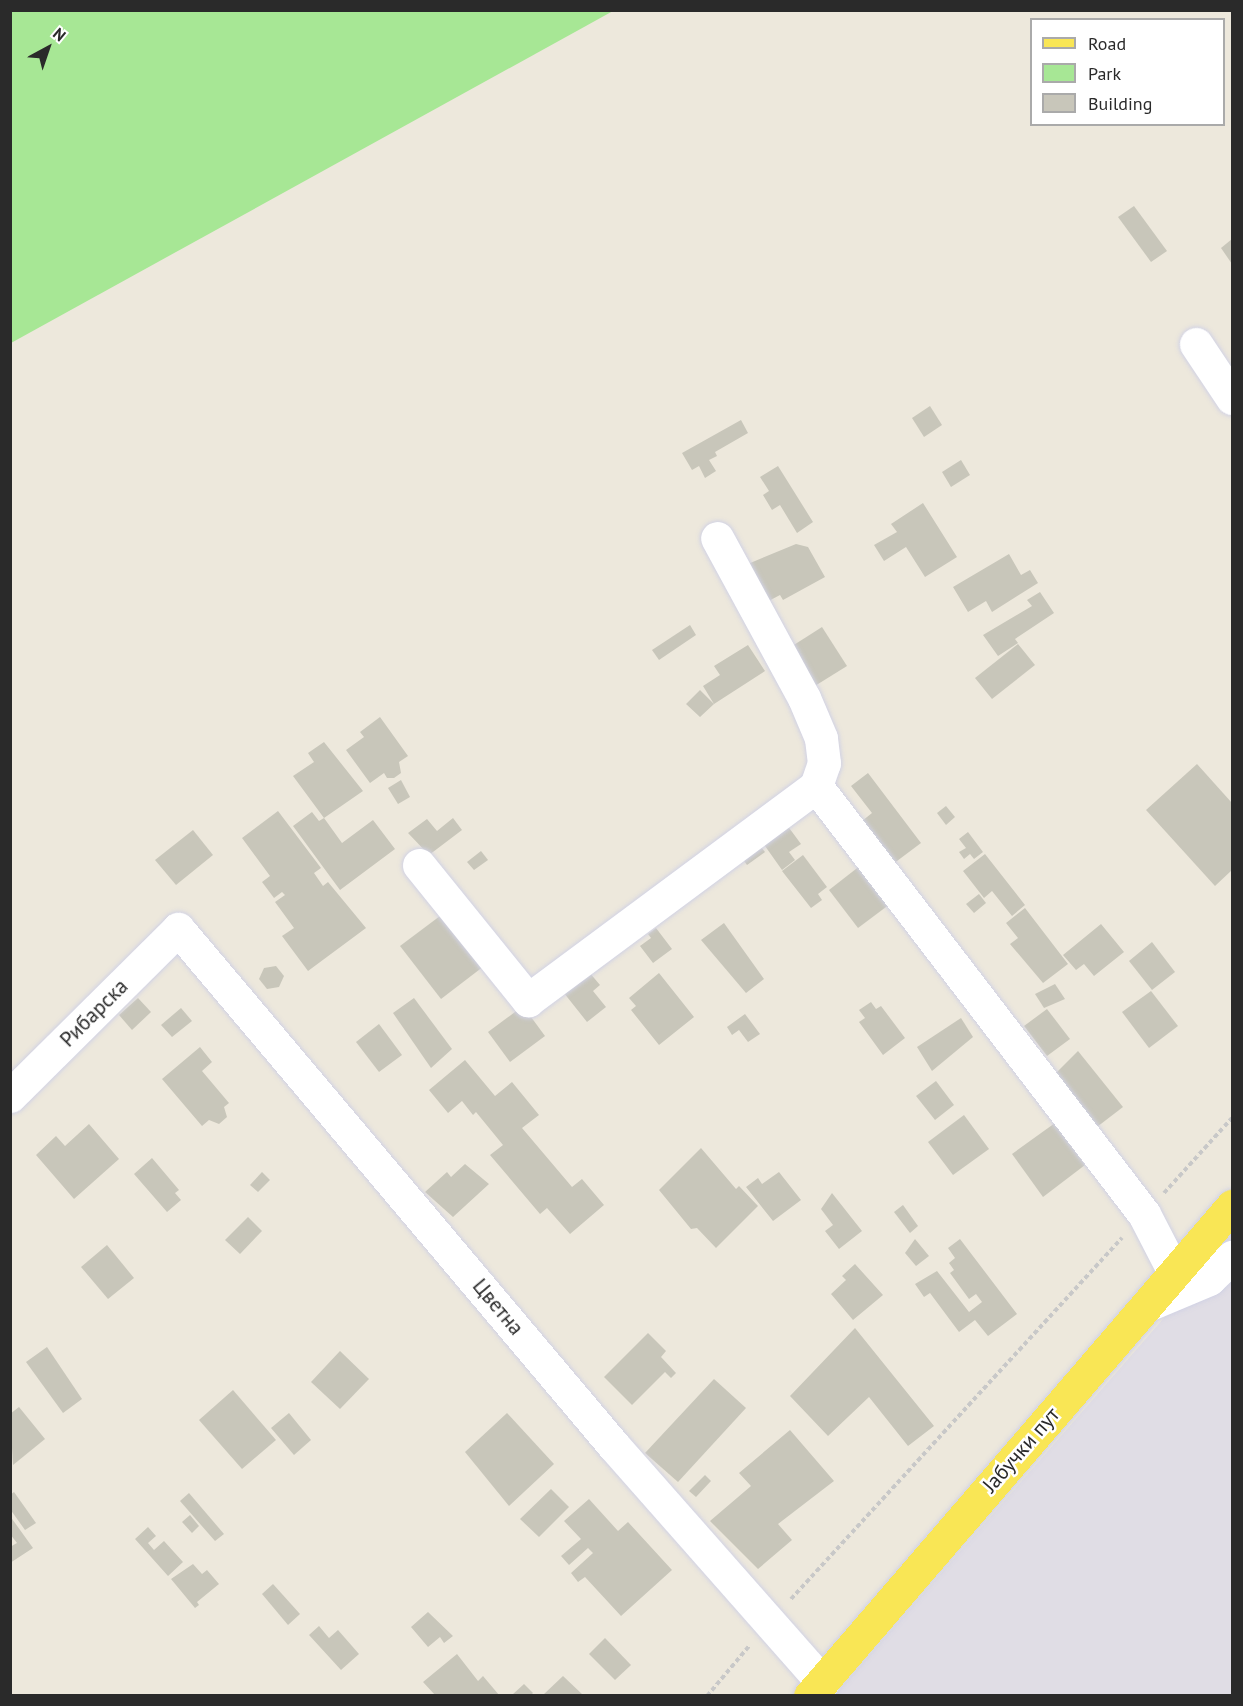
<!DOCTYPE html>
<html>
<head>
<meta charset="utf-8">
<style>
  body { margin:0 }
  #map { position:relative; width:1243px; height:1706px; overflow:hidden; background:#ede8dc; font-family:"PT Sans",sans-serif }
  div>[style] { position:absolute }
  .industrial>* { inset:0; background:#e0dde5 }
  .green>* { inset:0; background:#a7e795 }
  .building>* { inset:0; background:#c8c6ba }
  .path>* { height:4px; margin-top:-2px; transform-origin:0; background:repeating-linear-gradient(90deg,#c8c8c8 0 4.5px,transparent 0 7.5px) }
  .roads { filter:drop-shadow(0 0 2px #d1d2e4) drop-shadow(0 0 2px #d1d2e4) }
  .minor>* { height:33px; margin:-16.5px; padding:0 16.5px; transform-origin:16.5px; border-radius:16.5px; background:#fff }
  .major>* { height:33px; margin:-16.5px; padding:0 16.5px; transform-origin:16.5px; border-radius:16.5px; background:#f9e655 }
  span { translate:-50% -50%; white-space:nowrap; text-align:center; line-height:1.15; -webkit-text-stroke:5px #fff; paint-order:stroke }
  .street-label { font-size:21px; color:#2a2a2a }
  .frame { position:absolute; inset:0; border:12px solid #2a2a2a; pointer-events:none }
  .legend { position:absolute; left:1030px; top:18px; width:195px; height:108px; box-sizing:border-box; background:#fff; border:2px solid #aaa; margin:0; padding:8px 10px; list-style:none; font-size:18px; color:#2a2a2a }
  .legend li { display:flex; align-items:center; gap:12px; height:30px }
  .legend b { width:30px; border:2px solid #aaa }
  .north { position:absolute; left:18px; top:18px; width:60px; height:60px; -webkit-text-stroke:4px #fff; paint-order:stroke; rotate:40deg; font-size:16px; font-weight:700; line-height:24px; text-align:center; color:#2a2a2a }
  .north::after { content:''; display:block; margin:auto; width:21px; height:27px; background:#2a2a2a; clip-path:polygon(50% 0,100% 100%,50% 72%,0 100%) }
</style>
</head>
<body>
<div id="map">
  <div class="industrial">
    <i style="clip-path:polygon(1232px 1240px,1232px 1695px,835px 1695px)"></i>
  </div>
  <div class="green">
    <i style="clip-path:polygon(11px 10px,613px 10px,613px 11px,11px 343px)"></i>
  </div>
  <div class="building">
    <i style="clip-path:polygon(1134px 206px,1167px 251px,1151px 262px,1118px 217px)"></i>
    <i style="clip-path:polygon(1232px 239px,1232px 264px,1221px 248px)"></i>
    <i style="clip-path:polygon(930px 406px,942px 425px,924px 437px,912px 418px)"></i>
    <i style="clip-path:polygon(741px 420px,748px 433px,715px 452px,717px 456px,709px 460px,716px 471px,705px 478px,699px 466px,692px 470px,682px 453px)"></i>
    <i style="clip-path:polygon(961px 460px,970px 475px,951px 487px,942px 472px)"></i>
    <i style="clip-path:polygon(778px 466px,813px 522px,797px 533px,780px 505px,772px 510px,763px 495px,769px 491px,760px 477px)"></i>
    <i style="clip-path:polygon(923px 503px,957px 557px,925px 577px,906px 547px,884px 561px,874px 545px,897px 532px,891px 524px)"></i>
    <i style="clip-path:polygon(796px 544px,808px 547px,825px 577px,783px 600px,780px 595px,763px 604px,743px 566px)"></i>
    <i style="clip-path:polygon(1009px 554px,1021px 575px,1030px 570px,1038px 583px,992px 612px,986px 601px,968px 612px,953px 587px)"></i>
    <i style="clip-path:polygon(1040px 592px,1054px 613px,1015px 639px,1018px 643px,998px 656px,983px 635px,1032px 606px,1027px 600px)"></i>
    <i style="clip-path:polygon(690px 625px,696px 635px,659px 660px,652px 650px)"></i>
    <i style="clip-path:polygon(822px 627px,847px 666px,810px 689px,786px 650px)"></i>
    <i style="clip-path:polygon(1018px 644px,1035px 665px,992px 699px,975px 678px)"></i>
    <i style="clip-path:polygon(748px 645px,765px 671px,714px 704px,700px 717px,686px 704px,700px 690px,714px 704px,703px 686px,720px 675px,714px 666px)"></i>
    <i style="clip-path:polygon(380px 717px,408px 756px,399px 762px,401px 773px,394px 778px,387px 778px,384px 773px,370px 783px,346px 750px,364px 737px,360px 732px)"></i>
    <i style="clip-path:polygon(324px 742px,363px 791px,324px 818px,342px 843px,373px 820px,395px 849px,340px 890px,293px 826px,312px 812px,319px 821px,324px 818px,293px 776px,314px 762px,308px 753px)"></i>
    <i style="clip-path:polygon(1197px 764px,1232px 803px,1232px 870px,1215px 886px,1146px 810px)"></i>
    <i style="clip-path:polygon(868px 773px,921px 843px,889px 867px,857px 825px,872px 813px,851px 786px)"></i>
    <i style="clip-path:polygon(401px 780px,410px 797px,398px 804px,388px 788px)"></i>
    <i style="clip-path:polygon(946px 806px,955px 817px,946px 825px,937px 813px)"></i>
    <i style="clip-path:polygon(278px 811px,321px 868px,314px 873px,323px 886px,328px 882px,366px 928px,308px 971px,282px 936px,294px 928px,275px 902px,285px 895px,282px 892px,274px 898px,262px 882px,270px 876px,242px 838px)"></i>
    <i style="clip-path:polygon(453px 818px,462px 830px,429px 855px,408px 833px,427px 819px,437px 831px)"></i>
    <i style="clip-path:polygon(784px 821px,801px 844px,789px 852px,795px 860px,782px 870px,760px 839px)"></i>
    <i style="clip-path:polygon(193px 830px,213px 855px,176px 885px,155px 860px)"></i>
    <i style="clip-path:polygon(968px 832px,983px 852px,974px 859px,970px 854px,964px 859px,959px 852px,966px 848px,959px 839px)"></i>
    <i style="clip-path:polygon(756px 841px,765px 852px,747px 865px,739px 854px)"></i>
    <i style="clip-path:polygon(481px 851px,488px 860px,474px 870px,467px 862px)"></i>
    <i style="clip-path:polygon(985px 854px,1025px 905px,1012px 916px,992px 891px,984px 898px,963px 871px)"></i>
    <i style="clip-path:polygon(803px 855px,827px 887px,818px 894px,822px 900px,811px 908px,782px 871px)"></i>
    <i style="clip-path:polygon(861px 865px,890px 904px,858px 928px,829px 890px)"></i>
    <i style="clip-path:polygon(979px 894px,986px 903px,974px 913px,966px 904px)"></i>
    <i style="clip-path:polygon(1025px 908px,1068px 964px,1043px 983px,1010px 944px,1018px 938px,1006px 923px)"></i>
    <i style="clip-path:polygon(448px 910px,488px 963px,441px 999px,400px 946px)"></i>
    <i style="clip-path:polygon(724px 923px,764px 979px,746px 993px,701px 940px)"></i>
    <i style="clip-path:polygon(1101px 924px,1124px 952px,1094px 976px,1084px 964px,1076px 970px,1063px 955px)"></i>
    <i style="clip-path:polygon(656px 928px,672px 949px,653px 963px,640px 946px,651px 938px,648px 934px)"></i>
    <i style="clip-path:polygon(1152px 942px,1175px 972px,1152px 990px,1129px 961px)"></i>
    <i style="clip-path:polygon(276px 966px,284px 976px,279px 987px,267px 989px,259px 979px,264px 968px)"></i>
    <i style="clip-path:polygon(589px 972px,600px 985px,593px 991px,606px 1007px,587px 1022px,560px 988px)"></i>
    <i style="clip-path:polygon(659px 973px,694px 1017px,659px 1045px,631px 1010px,636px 1006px,629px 998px)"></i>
    <i style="clip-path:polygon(1055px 984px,1065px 999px,1044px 1008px,1035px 994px)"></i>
    <i style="clip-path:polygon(1151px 991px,1178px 1026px,1149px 1048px,1122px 1012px)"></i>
    <i style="clip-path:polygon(138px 998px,151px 1012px,132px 1030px,119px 1015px)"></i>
    <i style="clip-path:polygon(414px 998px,452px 1049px,431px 1068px,393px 1013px)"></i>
    <i style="clip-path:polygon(871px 1002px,876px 1009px,881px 1006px,905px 1038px,883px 1055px,859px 1022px,865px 1018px,859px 1010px)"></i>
    <i style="clip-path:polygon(523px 1006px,545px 1036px,510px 1062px,488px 1032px)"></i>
    <i style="clip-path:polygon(181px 1008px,192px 1021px,172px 1037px,161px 1025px)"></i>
    <i style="clip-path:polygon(1047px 1009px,1070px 1039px,1047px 1056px,1024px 1026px)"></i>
    <i style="clip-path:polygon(745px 1014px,760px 1034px,748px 1042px,739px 1030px,732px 1035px,727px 1027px)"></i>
    <i style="clip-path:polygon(961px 1018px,973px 1037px,932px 1071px,917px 1047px)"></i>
    <i style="clip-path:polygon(379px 1024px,402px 1055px,379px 1072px,356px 1042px)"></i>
    <i style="clip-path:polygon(200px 1047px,212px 1062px,202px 1071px,229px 1103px,224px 1107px,227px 1117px,219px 1124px,209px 1120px,202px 1126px,162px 1079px)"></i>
    <i style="clip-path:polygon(1078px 1051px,1123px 1107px,1093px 1130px,1054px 1075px)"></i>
    <i style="clip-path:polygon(465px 1060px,495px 1096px,512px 1082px,539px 1115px,522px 1128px,572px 1187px,582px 1179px,604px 1205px,570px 1234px,547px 1208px,540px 1214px,490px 1155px,503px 1145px,476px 1112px,473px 1115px,462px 1101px,448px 1113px,429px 1090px)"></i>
    <i style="clip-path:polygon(936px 1081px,954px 1105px,935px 1120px,916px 1096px)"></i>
    <i style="clip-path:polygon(964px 1115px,989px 1149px,953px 1175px,928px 1142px)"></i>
    <i style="clip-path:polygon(1055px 1123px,1085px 1165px,1043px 1197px,1012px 1154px)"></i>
    <i style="clip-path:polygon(89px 1124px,119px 1159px,74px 1199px,36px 1155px,56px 1136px,65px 1146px)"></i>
    <i style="clip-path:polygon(701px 1148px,736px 1189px,739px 1186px,758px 1206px,716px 1248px,697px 1228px,691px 1229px,659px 1190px)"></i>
    <i style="clip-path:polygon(152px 1158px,179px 1190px,175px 1193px,181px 1200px,167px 1212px,134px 1174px)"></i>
    <i style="clip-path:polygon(465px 1164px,489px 1184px,453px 1217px,425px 1192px,447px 1172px,451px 1177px)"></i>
    <i style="clip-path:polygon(262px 1172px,270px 1180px,258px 1192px,250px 1185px)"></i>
    <i style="clip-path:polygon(779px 1172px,801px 1200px,773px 1221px,746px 1187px,758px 1178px,762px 1184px)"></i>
    <i style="clip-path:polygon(832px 1193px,862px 1231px,839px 1249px,825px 1231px,833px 1225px,821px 1209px)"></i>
    <i style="clip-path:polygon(903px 1205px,918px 1226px,910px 1233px,894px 1212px)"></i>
    <i style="clip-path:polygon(248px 1217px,262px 1231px,240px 1254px,225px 1240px)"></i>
    <i style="clip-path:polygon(915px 1239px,929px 1256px,916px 1266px,905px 1253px)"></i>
    <i style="clip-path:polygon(960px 1239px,1017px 1314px,988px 1336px,975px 1320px,959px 1332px,930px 1293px,924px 1297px,915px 1284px,937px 1271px,969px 1312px,982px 1302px,976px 1294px,969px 1299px,950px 1273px,954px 1270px,949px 1263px,955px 1258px,948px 1248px)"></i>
    <i style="clip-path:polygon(107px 1245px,134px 1278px,108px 1299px,81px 1267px)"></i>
    <i style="clip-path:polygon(855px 1264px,883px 1295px,853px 1320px,831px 1294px,846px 1280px,842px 1276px)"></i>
    <i style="clip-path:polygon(855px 1328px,934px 1426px,908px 1446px,869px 1397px,828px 1436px,790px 1396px)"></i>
    <i style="clip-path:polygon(648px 1333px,666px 1351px,661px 1357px,676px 1373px,671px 1378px,665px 1372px,632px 1405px,604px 1377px)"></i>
    <i style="clip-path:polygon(47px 1347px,82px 1399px,63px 1413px,26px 1362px)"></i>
    <i style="clip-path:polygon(340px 1351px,369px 1379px,340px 1409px,311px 1382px)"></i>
    <i style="clip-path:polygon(714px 1379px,746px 1408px,678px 1482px,645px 1453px)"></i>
    <i style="clip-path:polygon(233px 1390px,276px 1440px,242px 1469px,199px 1420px)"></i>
    <i style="clip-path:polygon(19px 1407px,45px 1439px,13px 1465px,10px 1414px)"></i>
    <i style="clip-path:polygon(289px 1413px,311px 1440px,294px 1455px,271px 1428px)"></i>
    <i style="clip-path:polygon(507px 1413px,554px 1464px,509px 1506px,465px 1452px)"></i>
    <i style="clip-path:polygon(790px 1430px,834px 1481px,778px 1524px,792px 1540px,758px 1569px,710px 1521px,751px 1486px,739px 1473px)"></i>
    <i style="clip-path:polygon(705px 1475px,711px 1481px,696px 1497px,689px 1491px)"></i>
    <i style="clip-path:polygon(551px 1489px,569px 1507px,539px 1537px,520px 1519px)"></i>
    <i style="clip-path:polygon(14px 1492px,36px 1523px,25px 1530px,10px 1509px,10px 1495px)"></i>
    <i style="clip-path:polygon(189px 1493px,224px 1534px,215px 1541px,180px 1501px)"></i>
    <i style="clip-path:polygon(589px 1499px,618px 1531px,628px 1522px,672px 1570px,621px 1616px,585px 1577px,578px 1582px,571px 1573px,593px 1553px,588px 1548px,569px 1565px,561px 1556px,581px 1539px,564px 1521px)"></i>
    <i style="clip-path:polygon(190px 1515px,199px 1526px,192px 1533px,182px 1522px)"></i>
    <i style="clip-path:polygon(10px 1516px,33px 1548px,10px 1563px,10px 1547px,17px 1543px,10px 1534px)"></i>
    <i style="clip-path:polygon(148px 1527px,156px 1536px,148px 1543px,154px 1550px,164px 1541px,183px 1562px,168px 1576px,135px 1539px)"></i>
    <i style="clip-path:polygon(193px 1564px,202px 1574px,207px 1570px,219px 1584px,197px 1602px,199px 1605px,195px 1608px,171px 1579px)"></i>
    <i style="clip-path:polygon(273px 1584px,300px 1614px,288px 1625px,262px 1594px)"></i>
    <i style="clip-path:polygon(428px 1612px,453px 1636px,444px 1643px,440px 1637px,428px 1647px,411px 1627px)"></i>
    <i style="clip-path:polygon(319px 1626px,329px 1638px,338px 1630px,359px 1654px,341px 1670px,309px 1635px)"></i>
    <i style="clip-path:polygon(605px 1638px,631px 1665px,615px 1680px,589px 1654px)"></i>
    <i style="clip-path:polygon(457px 1654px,478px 1681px,483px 1676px,499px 1695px,435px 1695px,423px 1682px)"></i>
    <i style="clip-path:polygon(563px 1676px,583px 1695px,543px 1695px)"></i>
    <i style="clip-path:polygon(524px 1684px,533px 1693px,531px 1695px,512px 1695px)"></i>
  </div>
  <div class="path">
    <i style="left:1164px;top:1193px;width:101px;rotate:-47.8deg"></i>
    <i style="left:791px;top:1599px;width:490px;rotate:-47.5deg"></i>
    <i style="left:707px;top:1696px;width:67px;rotate:-49.9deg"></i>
  </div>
  <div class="roads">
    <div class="minor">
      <i style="left:1196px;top:344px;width:65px;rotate:56.3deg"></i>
      <i style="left:816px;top:786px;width:539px;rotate:52.54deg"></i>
      <i style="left:1144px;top:1214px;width:65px;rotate:62.7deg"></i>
      <i style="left:419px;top:865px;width:174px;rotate:51.1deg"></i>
      <i style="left:528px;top:1000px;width:359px;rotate:-36.6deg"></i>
      <i style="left:816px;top:786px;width:24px;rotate:-71deg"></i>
      <i style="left:824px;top:763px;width:25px;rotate:-97deg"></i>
      <i style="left:821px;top:738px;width:43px;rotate:-113deg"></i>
      <i style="left:804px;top:698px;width:182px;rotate:-118.5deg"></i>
      <i style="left:10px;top:1096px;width:237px;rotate:-44.8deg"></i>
      <i style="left:178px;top:929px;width:676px;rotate:49.86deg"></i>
      <i style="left:614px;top:1446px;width:315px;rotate:48.6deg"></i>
      <i style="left:1152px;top:1303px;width:62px;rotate:-22.8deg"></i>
      <i style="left:1209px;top:1279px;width:32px;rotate:-44deg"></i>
    </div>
    <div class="major">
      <i style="left:810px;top:1696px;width:647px;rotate:-49.26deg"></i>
    </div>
  </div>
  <div class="street-label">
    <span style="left:94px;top:1013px;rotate:-45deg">Рибарска</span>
    <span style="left:498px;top:1307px;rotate:50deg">Цветна</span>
    <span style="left:1021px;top:1450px;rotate:-49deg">Јабучки пут</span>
  </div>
  <div class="frame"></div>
  <ul class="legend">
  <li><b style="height:8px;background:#f9e655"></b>Road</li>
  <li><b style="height:16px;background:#a7e795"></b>Park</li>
  <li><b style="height:16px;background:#c8c6ba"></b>Building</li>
  </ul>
  <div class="north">N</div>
</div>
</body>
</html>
